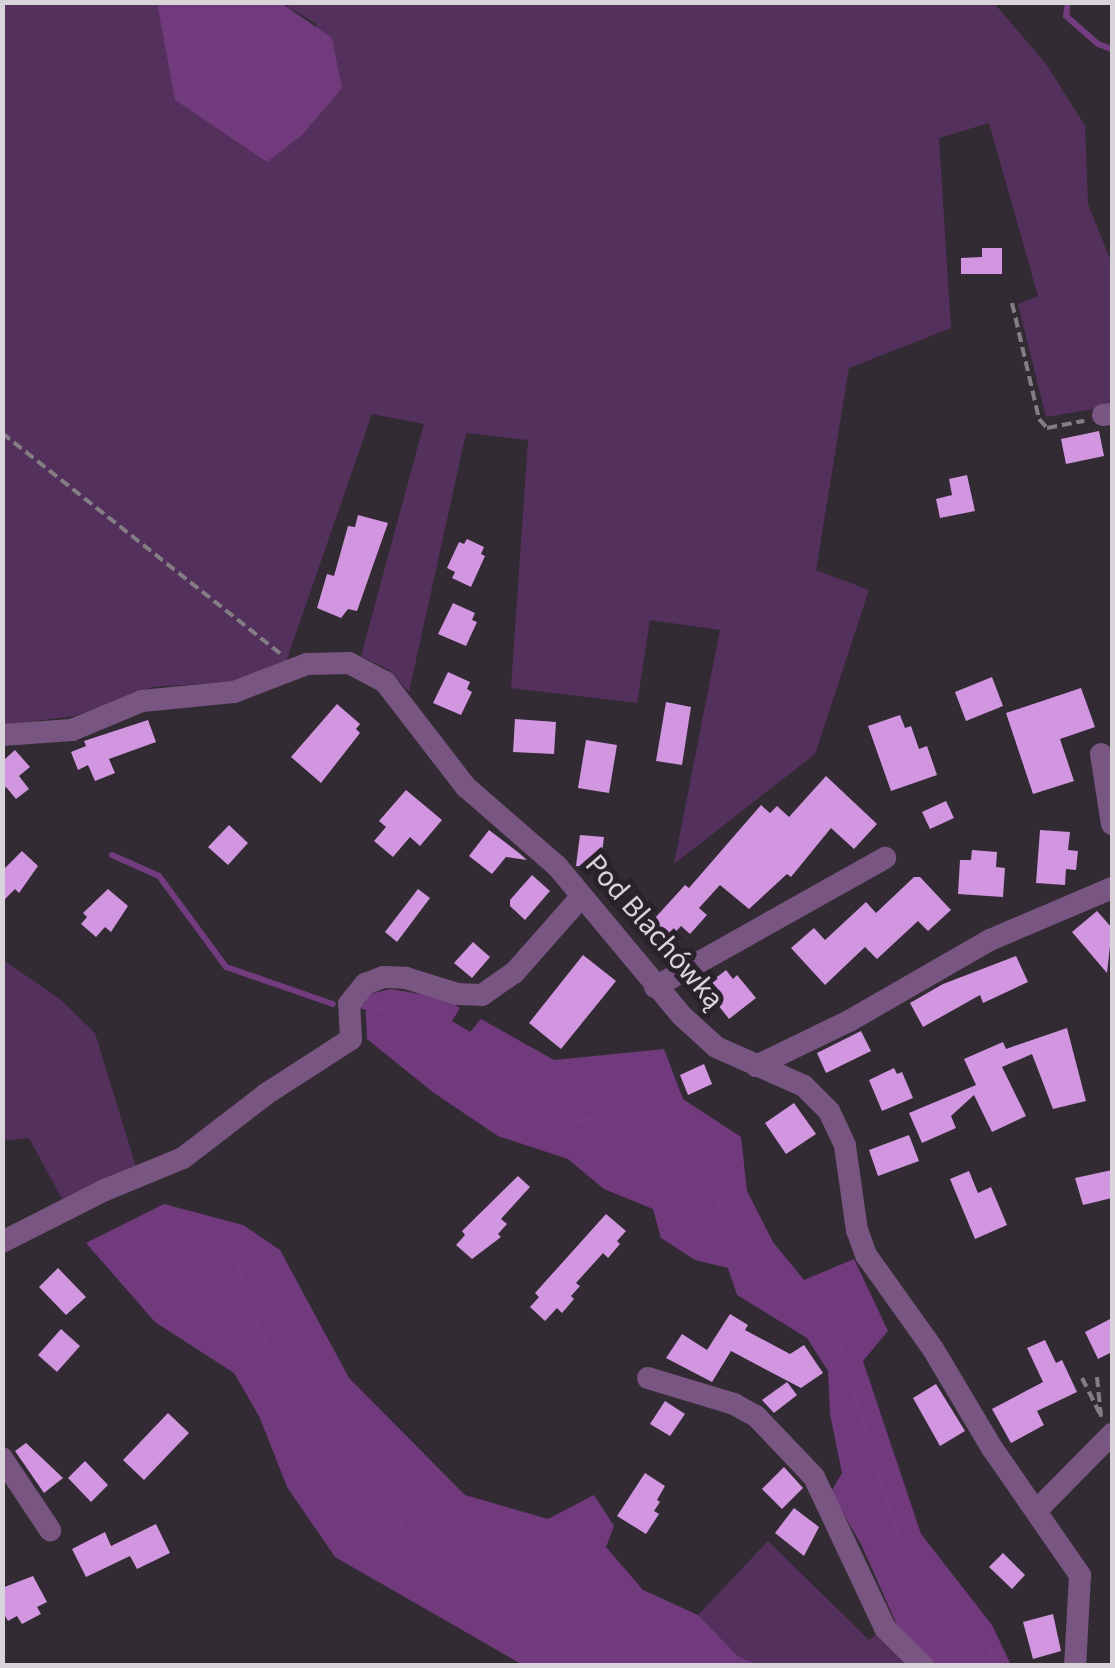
<!DOCTYPE html>
<html>
<head>
<meta charset="utf-8">
<style>
  body { margin:0 }
  #map { position:relative; width:1115px; height:1668px; overflow:hidden; background:#332b34; font-family:"Source Sans 3",sans-serif }
  div>[style] { position:absolute }
  .green>* { inset:0; background:#54305c }
  .forest>* { inset:0; background:#703a7c }
  .stream>* { height:6px; margin:-3px; padding:0 3px; transform-origin:3px; border-radius:3px; background:#723c7e }
  .building>* { inset:0; background:#d196df }
  .path>* { height:4px; margin-top:-2px; transform-origin:0; background:repeating-linear-gradient(90deg,#837d84 0 10px,transparent 0 15px) }
  .street>* { height:22px; margin:-11px; padding:0 11px; transform-origin:11px; border-radius:11px; background:#795582 }
  span { translate:-50% -50%; white-space:nowrap; text-align:center; line-height:1.15; -webkit-text-stroke:10px #29222a; paint-order:stroke }
  .street-label { font-size:30px; color:#d9d4da }
  .frame { position:absolute; inset:0; border:5px solid #d9d4da; pointer-events:none }
</style>
</head>
<body>
<div id="map">
  <div class="green">
    <i style="clip-path:polygon(2px 3px,157px 3px,236px 139px,267px 162px,317px 24px,281px 3px,994px 3px,1046px 64px,1085px 126px,1088px 204px,1112px 264px,1112px 406px,1046px 417px,1018px 304px,1038px 296px,989px 123px,939px 138px,951px 328px,849px 368px,816px 570px,869px 590px,815px 754px,674px 864px,720px 630px,650px 620px,637px 703px,511px 688px,528px 440px,466px 433px,409px 692px,389px 670px,361px 656px,424px 424px,372px 414px,286px 662px,240px 681px,153px 687px,74px 716px,3px 725px)"></i>
    <i style="clip-path:polygon(2px 959px,61px 1000px,95px 1033px,136px 1167px,62px 1199px,29px 1138px,3px 1141px)"></i>
    <i style="clip-path:polygon(768px 1541px,869px 1640px,881px 1630px,932px 1665px,760px 1665px,739px 1657px,698px 1615px)"></i>
  </div>
  <div class="forest">
    <i style="clip-path:polygon(157px 3px,281px 3px,332px 38px,342px 88px,302px 135px,267px 162px,175px 100px)"></i>
    <i style="clip-path:polygon(391px 989px,442px 998px,460px 1008px,452px 1021px,470px 1032px,481px 1019px,554px 1060px,664px 1049px,683px 1099px,741px 1137px,747px 1191px,773px 1242px,804px 1280px,854px 1259px,888px 1331px,863px 1361px,921px 1534px,992px 1625px,1011px 1665px,932px 1665px,896px 1623px,862px 1546px,831px 1492px,842px 1473px,830px 1414px,828px 1371px,807px 1338px,737px 1295px,728px 1268px,695px 1260px,661px 1238px,653px 1209px,604px 1189px,568px 1159px,498px 1136px,434px 1093px,367px 1039px,365px 995px)"></i>
    <i style="clip-path:polygon(164px 1204px,243px 1225px,280px 1250px,349px 1378px,465px 1495px,548px 1519px,594px 1495px,614px 1526px,606px 1547px,643px 1590px,698px 1615px,739px 1657px,760px 1665px,523px 1665px,335px 1557px,287px 1487px,260px 1418px,234px 1373px,155px 1322px,86px 1243px)"></i>
  </div>
  <div class="stream">
    <i style="left:1068px;top:2px;width:14px;rotate:98deg"></i>
    <i style="left:1066px;top:16px;width:43px;rotate:41.2deg"></i>
    <i style="left:1098px;top:44px;width:15px;rotate:20deg"></i>
    <i style="left:112px;top:855px;width:51px;rotate:24.1deg"></i>
    <i style="left:159px;top:876px;width:113px;rotate:53.6deg"></i>
    <i style="left:226px;top:967px;width:113px;rotate:19.1deg"></i>
    <i style="left:358px;top:1005px;width:34px;rotate:10deg"></i>
    <i style="left:391px;top:1011px;width:52px;rotate:46.5deg"></i>
    <i style="left:427px;top:1049px;width:95px;rotate:39deg"></i>
    <i style="left:501px;top:1109px;width:15px;rotate:8deg"></i>
    <i style="left:516px;top:1111px;width:18px;rotate:-19deg"></i>
    <i style="left:533px;top:1105px;width:15px;rotate:20deg"></i>
    <i style="left:547px;top:1110px;width:14px;rotate:51deg"></i>
    <i style="left:556px;top:1121px;width:15px;rotate:16deg"></i>
    <i style="left:570px;top:1125px;width:29px;rotate:-18deg"></i>
    <i style="left:598px;top:1116px;width:11px;rotate:15deg"></i>
    <i style="left:609px;top:1119px;width:38px;rotate:45deg"></i>
    <i style="left:636px;top:1146px;width:79px;rotate:25.6deg"></i>
    <i style="left:707px;top:1180px;width:24px;rotate:60deg"></i>
    <i style="left:719px;top:1201px;width:25px;rotate:85deg"></i>
    <i style="left:721px;top:1226px;width:18px;rotate:52deg"></i>
    <i style="left:732px;top:1240px;width:76px;rotate:41.8deg"></i>
    <i style="left:789px;top:1291px;width:34px;rotate:34deg"></i>
    <i style="left:817px;top:1310px;width:43px;rotate:57.4deg"></i>
    <i style="left:840px;top:1346px;width:220px;rotate:73.1deg"></i>
    <i style="left:904px;top:1556px;width:48px;rotate:57deg"></i>
    <i style="left:930px;top:1596px;width:75px;rotate:39deg"></i>
    <i style="left:988px;top:1643px;width:25px;rotate:69deg"></i>
    <i style="left:235px;top:1254px;width:62px;rotate:74.2deg"></i>
    <i style="left:252px;top:1314px;width:65px;rotate:62.7deg"></i>
    <i style="left:282px;top:1372px;width:45px;rotate:45deg"></i>
    <i style="left:314px;top:1404px;width:19px;rotate:21deg"></i>
    <i style="left:332px;top:1411px;width:111px;rotate:56.7deg"></i>
    <i style="left:393px;top:1504px;width:33px;rotate:70deg"></i>
    <i style="left:404px;top:1535px;width:64px;rotate:36.2deg"></i>
    <i style="left:456px;top:1573px;width:184px;rotate:24.3deg"></i>
    <i style="left:624px;top:1649px;width:23px;rotate:49deg"></i>
  </div>
  <div class="building">
    <i style="clip-path:polygon(982px 248px,1002px 248px,1002px 274px,961px 274px,961px 258px,982px 257px)"></i>
    <i style="clip-path:polygon(1099px 431px,1104px 456px,1066px 464px,1061px 439px)"></i>
    <i style="clip-path:polygon(967px 475px,975px 511px,940px 518px,936px 499px,952px 495px,949px 479px)"></i>
    <i style="clip-path:polygon(358px 515px,388px 523px,357px 611px,348px 609px,341px 618px,317px 608px,327px 574px,334px 576px,348px 526px,355px 527px)"></i>
    <i style="clip-path:polygon(467px 539px,484px 547px,481px 554px,485px 556px,471px 587px,452px 578px,455px 572px,447px 568px,459px 542px,464px 544px)"></i>
    <i style="clip-path:polygon(453px 603px,475px 613px,472px 620px,477px 622px,466px 646px,438px 634px)"></i>
    <i style="clip-path:polygon(448px 672px,470px 682px,467px 689px,472px 692px,461px 715px,433px 703px)"></i>
    <i style="clip-path:polygon(992px 677px,1003px 706px,966px 721px,955px 692px)"></i>
    <i style="clip-path:polygon(1081px 688px,1095px 727px,1060px 739px,1074px 781px,1033px 794px,1006px 713px)"></i>
    <i style="clip-path:polygon(666px 702px,691px 707px,682px 765px,656px 761px)"></i>
    <i style="clip-path:polygon(337px 704px,360px 724px,356px 729px,360px 733px,321px 783px,291px 757px)"></i>
    <i style="clip-path:polygon(900px 715px,905px 728px,911px 726px,919px 749px,927px 746px,937px 775px,891px 791px,868px 726px)"></i>
    <i style="clip-path:polygon(515px 719px,556px 722px,554px 754px,513px 752px)"></i>
    <i style="clip-path:polygon(148px 720px,156px 742px,109px 759px,115px 773px,95px 781px,88px 765px,78px 770px,71px 752px,86px 746px,84px 741px)"></i>
    <i style="clip-path:polygon(586px 740px,617px 745px,609px 793px,578px 788px)"></i>
    <i style="clip-path:polygon(15px 750px,30px 767px,19px 776px,29px 789px,16px 799px,6px 787px,2px 790px,2px 756px,5px 759px)"></i>
    <i style="clip-path:polygon(826px 776px,877px 824px,854px 849px,831px 828px,791px 877px,787px 874px,749px 909px,720px 885px,699px 908px,707px 915px,690px 934px,681px 926px,663px 945px,645px 929px,685px 885px,689px 888px,761px 805px,770px 813px,777px 806px,789px 817px)"></i>
    <i style="clip-path:polygon(406px 790px,442px 820px,420px 846px,410px 837px,393px 857px,374px 841px,386px 827px,379px 821px)"></i>
    <i style="clip-path:polygon(946px 801px,954px 818px,930px 829px,922px 812px)"></i>
    <i style="clip-path:polygon(229px 825px,248px 843px,228px 865px,208px 847px)"></i>
    <i style="clip-path:polygon(489px 830px,519px 853px,527px 860px,506px 857px,492px 874px,469px 856px)"></i>
    <i style="clip-path:polygon(1040px 830px,1070px 832px,1068px 850px,1078px 851px,1076px 870px,1066px 869px,1065px 885px,1036px 883px)"></i>
    <i style="clip-path:polygon(580px 835px,604px 837px,600px 868px,576px 866px)"></i>
    <i style="clip-path:polygon(972px 850px,997px 852px,996px 867px,1005px 868px,1003px 897px,958px 894px,960px 860px,971px 860px)"></i>
    <i style="clip-path:polygon(22px 851px,38px 866px,19px 893px,15px 889px,2px 902px,2px 871px)"></i>
    <i style="clip-path:polygon(532px 875px,550px 891px,525px 920px,510px 906px,510px 900px)"></i>
    <i style="clip-path:polygon(914px 877px,920px 877px,951px 910px,928px 931px,918px 921px,877px 959px,865px 947px,825px 985px,791px 948px,814px 928px,825px 940px,866px 902px,876px 913px)"></i>
    <i style="clip-path:polygon(108px 889px,128px 906px,111px 932px,105px 927px,96px 937px,81px 924px,87px 917px,83px 913px)"></i>
    <i style="clip-path:polygon(418px 889px,430px 898px,397px 942px,385px 932px)"></i>
    <i style="clip-path:polygon(1097px 911px,1112px 928px,1107px 973px,1072px 932px)"></i>
    <i style="clip-path:polygon(473px 942px,490px 957px,472px 978px,454px 963px)"></i>
    <i style="clip-path:polygon(583px 955px,616px 981px,561px 1049px,529px 1023px)"></i>
    <i style="clip-path:polygon(1016px 956px,1028px 982px,983px 1003px,980px 995px,923px 1027px,910px 1003px,943px 984px)"></i>
    <i style="clip-path:polygon(726px 970px,733px 979px,737px 975px,756px 998px,729px 1019px,704px 987px)"></i>
    <i style="clip-path:polygon(1067px 1028px,1086px 1101px,1053px 1109px,1032px 1054px,1002px 1067px,1026px 1116px,992px 1132px,974px 1095px,951px 1116px,956px 1128px,922px 1143px,909px 1113px,976px 1085px,964px 1059px,1003px 1042px,1006px 1049px)"></i>
    <i style="clip-path:polygon(861px 1031px,871px 1051px,826px 1073px,817px 1053px)"></i>
    <i style="clip-path:polygon(704px 1064px,712px 1084px,688px 1095px,680px 1075px)"></i>
    <i style="clip-path:polygon(894px 1068px,897px 1074px,902px 1072px,913px 1098px,882px 1111px,869px 1080px)"></i>
    <i style="clip-path:polygon(794px 1103px,816px 1134px,786px 1154px,765px 1123px)"></i>
    <i style="clip-path:polygon(909px 1135px,919px 1161px,878px 1176px,869px 1150px)"></i>
    <i style="clip-path:polygon(1112px 1170px,1112px 1198px,1083px 1205px,1075px 1178px)"></i>
    <i style="clip-path:polygon(969px 1171px,978px 1193px,991px 1187px,1007px 1225px,975px 1239px,950px 1179px)"></i>
    <i style="clip-path:polygon(518px 1176px,530px 1187px,501px 1219px,507px 1224px,498px 1234px,501px 1237px,472px 1259px,456px 1245px,465px 1235px,462px 1231px)"></i>
    <i style="clip-path:polygon(606px 1214px,626px 1231px,617px 1241px,620px 1244px,608px 1258px,603px 1253px,576px 1283px,580px 1286px,571px 1296px,574px 1299px,562px 1313px,557px 1308px,545px 1321px,530px 1307px,539px 1297px,535px 1293px)"></i>
    <i style="clip-path:polygon(58px 1268px,86px 1297px,66px 1315px,39px 1287px)"></i>
    <i style="clip-path:polygon(730px 1314px,748px 1325px,745px 1330px,790px 1354px,804px 1345px,823px 1373px,801px 1388px,731px 1351px,712px 1382px,666px 1358px,682px 1334px,707px 1350px)"></i>
    <i style="clip-path:polygon(1112px 1318px,1112px 1352px,1098px 1359px,1085px 1332px)"></i>
    <i style="clip-path:polygon(61px 1329px,80px 1346px,57px 1372px,38px 1355px)"></i>
    <i style="clip-path:polygon(1045px 1340px,1056px 1363px,1062px 1360px,1077px 1392px,1037px 1411px,1044px 1425px,1011px 1443px,992px 1409px,1043px 1382px,1027px 1348px)"></i>
    <i style="clip-path:polygon(787px 1382px,797px 1395px,774px 1413px,762px 1400px)"></i>
    <i style="clip-path:polygon(936px 1384px,965px 1431px,940px 1446px,913px 1398px)"></i>
    <i style="clip-path:polygon(665px 1401px,685px 1414px,670px 1436px,650px 1424px)"></i>
    <i style="clip-path:polygon(168px 1413px,189px 1433px,144px 1480px,123px 1460px)"></i>
    <i style="clip-path:polygon(26px 1443px,63px 1478px,44px 1493px,15px 1451px)"></i>
    <i style="clip-path:polygon(85px 1461px,108px 1485px,91px 1502px,68px 1478px)"></i>
    <i style="clip-path:polygon(784px 1467px,803px 1488px,782px 1509px,762px 1489px)"></i>
    <i style="clip-path:polygon(645px 1473px,665px 1486px,657px 1500px,660px 1502px,654px 1511px,659px 1514px,646px 1534px,617px 1516px)"></i>
    <i style="clip-path:polygon(794px 1508px,819px 1527px,804px 1556px,775px 1533px)"></i>
    <i style="clip-path:polygon(156px 1524px,170px 1553px,137px 1569px,130px 1556px,86px 1577px,72px 1549px,105px 1532px,111px 1546px)"></i>
    <i style="clip-path:polygon(1003px 1553px,1025px 1575px,1012px 1589px,989px 1567px)"></i>
    <i style="clip-path:polygon(33px 1576px,47px 1602px,37px 1607px,41px 1614px,22px 1624px,17px 1616px,8px 1621px,2px 1611px,2px 1588px)"></i>
    <i style="clip-path:polygon(1053px 1614px,1061px 1651px,1033px 1659px,1023px 1622px)"></i>
  </div>
  <div class="path">
    <i style="left:1012px;top:303px;width:119px;rotate:76.9deg"></i>
    <i style="left:1039px;top:419px;width:12px;rotate:48deg"></i>
    <i style="left:1047px;top:428px;width:38px;rotate:-11deg"></i>
    <i style="left:2px;top:433px;width:355px;rotate:38.4deg"></i>
    <i style="left:1097px;top:1377px;width:40px;rotate:84.3deg"></i>
    <i style="left:1082px;top:1378px;width:40px;rotate:63.4deg"></i>
  </div>
  <div class="street">
    <i style="left:1103px;top:415px;width:9px;rotate:-6deg"></i>
    <i style="left:2px;top:735px;width:70px;rotate:-4.1deg"></i>
    <i style="left:72px;top:730px;width:76px;rotate:-22.5deg"></i>
    <i style="left:142px;top:701px;width:92px;rotate:-5.6deg"></i>
    <i style="left:234px;top:692px;width:78px;rotate:-21deg"></i>
    <i style="left:307px;top:664px;width:42px;rotate:-1.4deg"></i>
    <i style="left:349px;top:663px;width:41px;rotate:27.8deg"></i>
    <i style="left:385px;top:682px;width:133px;rotate:52.4deg"></i>
    <i style="left:466px;top:787px;width:121px;rotate:41deg"></i>
    <i style="left:557px;top:866px;width:194px;rotate:50.2deg"></i>
    <i style="left:681px;top:1015px;width:47px;rotate:42.4deg"></i>
    <i style="left:716px;top:1047px;width:96px;rotate:23.9deg"></i>
    <i style="left:804px;top:1086px;width:35px;rotate:45deg"></i>
    <i style="left:829px;top:1111px;width:38px;rotate:65deg"></i>
    <i style="left:845px;top:1146px;width:85px;rotate:81.9deg"></i>
    <i style="left:857px;top:1230px;width:27px;rotate:70deg"></i>
    <i style="left:866px;top:1255px;width:115px;rotate:54.5deg"></i>
    <i style="left:933px;top:1349px;width:115px;rotate:59.2deg"></i>
    <i style="left:992px;top:1448px;width:155px;rotate:55.3deg"></i>
    <i style="left:1080px;top:1575px;width:91px;rotate:93.1deg"></i>
    <i style="left:1101px;top:754px;width:71px;rotate:81.1deg"></i>
    <i style="left:655px;top:987px;width:264px;rotate:-29.3deg"></i>
    <i style="left:756px;top:1066px;width:103px;rotate:-25.8deg"></i>
    <i style="left:849px;top:1021px;width:163px;rotate:-29.9deg"></i>
    <i style="left:990px;top:940px;width:133px;rotate:-23.1deg"></i>
    <i style="left:2px;top:1242px;width:115px;rotate:-26.8deg"></i>
    <i style="left:105px;top:1190px;width:84px;rotate:-22.3deg"></i>
    <i style="left:183px;top:1158px;width:105px;rotate:-37.6deg"></i>
    <i style="left:266px;top:1094px;width:101px;rotate:-32.9deg"></i>
    <i style="left:351px;top:1039px;width:35px;rotate:-93deg"></i>
    <i style="left:349px;top:1004px;width:26px;rotate:-51deg"></i>
    <i style="left:365px;top:984px;width:19px;rotate:-21deg"></i>
    <i style="left:383px;top:977px;width:23px;rotate:2deg"></i>
    <i style="left:406px;top:978px;width:53px;rotate:17.4deg"></i>
    <i style="left:457px;top:994px;width:25px;rotate:2deg"></i>
    <i style="left:482px;top:995px;width:39px;rotate:-35deg"></i>
    <i style="left:514px;top:973px;width:101px;rotate:-48.6deg"></i>
    <i style="left:648px;top:1378px;width:90px;rotate:16.8deg"></i>
    <i style="left:734px;top:1404px;width:25px;rotate:29deg"></i>
    <i style="left:756px;top:1416px;width:84px;rotate:46.4deg"></i>
    <i style="left:814px;top:1477px;width:167px;rotate:64.8deg"></i>
    <i style="left:885px;top:1628px;width:54px;rotate:45deg"></i>
    <i style="left:2px;top:1458px;width:87px;rotate:56.3deg"></i>
    <i style="left:1036px;top:1511px;width:108px;rotate:-45.4deg"></i>
  </div>
  <div class="street-label">
    <span style="left:654px;top:932px;rotate:49deg">Pod Blachówką</span>
  </div>
  <div class="frame"></div>
</div>
</body>
</html>
